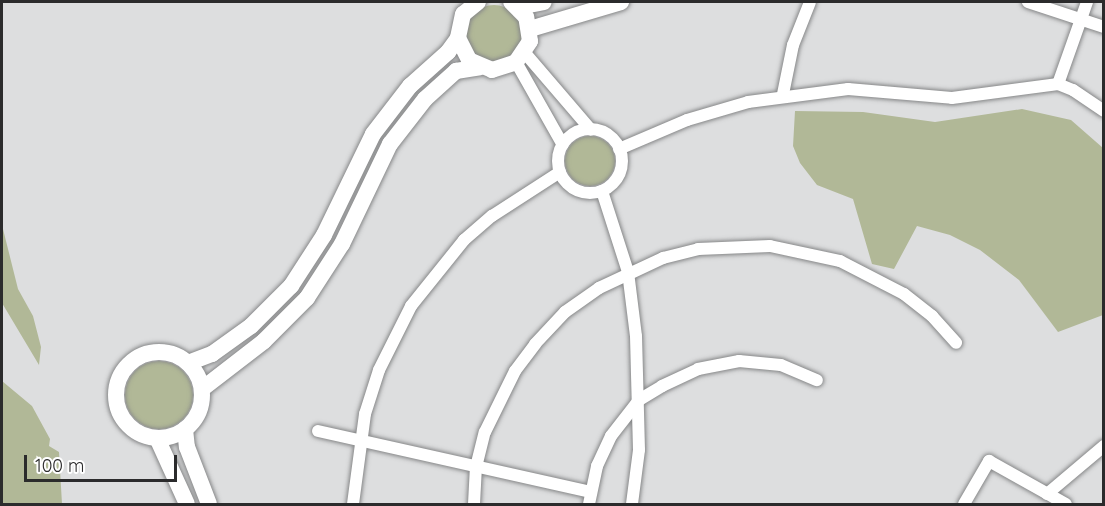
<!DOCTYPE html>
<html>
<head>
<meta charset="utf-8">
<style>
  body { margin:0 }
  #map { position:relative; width:1105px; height:506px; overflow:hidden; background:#dddedf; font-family:Quicksand,sans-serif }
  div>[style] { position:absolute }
  .green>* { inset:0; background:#b1b897 }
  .round { border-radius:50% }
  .roads { filter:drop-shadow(0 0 2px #868788) drop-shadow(0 0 2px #868788) }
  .street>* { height:12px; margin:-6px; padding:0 6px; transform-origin:6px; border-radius:6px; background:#fff }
  .street>.ring { margin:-6px; padding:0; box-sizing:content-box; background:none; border:12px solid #fff; border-radius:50% }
  .secondary>* { height:16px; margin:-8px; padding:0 8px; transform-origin:8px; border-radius:8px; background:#fff }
  .secondary>.ring { margin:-8px; padding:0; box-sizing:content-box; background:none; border:16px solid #fff; border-radius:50% }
  span { translate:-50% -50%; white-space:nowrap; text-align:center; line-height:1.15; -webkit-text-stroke:6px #fff; paint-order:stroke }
  .frame { position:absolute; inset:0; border:3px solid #2b2b2c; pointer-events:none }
  .scale { position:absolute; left:24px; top:455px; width:153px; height:27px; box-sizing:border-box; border:3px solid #2b2b2c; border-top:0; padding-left:8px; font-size:18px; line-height:21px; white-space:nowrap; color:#2b2b2c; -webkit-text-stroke:4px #fff; paint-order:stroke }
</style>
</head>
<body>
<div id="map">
  <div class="green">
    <i class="round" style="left:466px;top:5px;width:56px;height:56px"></i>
    <i style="clip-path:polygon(1022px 109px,1071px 120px,1103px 148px,1103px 315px,1058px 332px,1019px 280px,980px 250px,950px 235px,917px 226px,894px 269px,872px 264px,853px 199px,817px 185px,800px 163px,793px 146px,795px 111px,863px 112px,935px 122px)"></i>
    <i class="round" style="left:565px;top:136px;width:50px;height:50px"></i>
    <i style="clip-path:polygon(2px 225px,18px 289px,33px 316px,41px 347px,39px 365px,2px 303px)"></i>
    <i class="round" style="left:125px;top:361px;width:68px;height:68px"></i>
    <i style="clip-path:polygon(2px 381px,32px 406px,50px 439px,49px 446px,59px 452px,62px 504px,2px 504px)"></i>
  </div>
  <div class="roads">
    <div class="street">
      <i style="left:1028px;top:2px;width:80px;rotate:18.2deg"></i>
      <i style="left:525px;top:53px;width:101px;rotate:49.4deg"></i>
      <i style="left:516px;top:62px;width:95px;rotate:60.5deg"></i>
      <i style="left:1058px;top:84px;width:87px;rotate:-70.5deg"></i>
      <i style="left:783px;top:94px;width:50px;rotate:-78.5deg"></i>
      <i style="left:793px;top:45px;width:46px;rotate:-68.4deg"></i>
      <i class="ring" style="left:558px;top:129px;width:52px;height:52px"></i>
      <i style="left:619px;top:149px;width:74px;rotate:-23.1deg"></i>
      <i style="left:687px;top:120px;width:64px;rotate:-16.4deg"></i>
      <i style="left:748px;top:102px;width:101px;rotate:-7.4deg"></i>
      <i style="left:848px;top:89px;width:104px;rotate:4.9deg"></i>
      <i style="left:952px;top:98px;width:107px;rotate:-7.5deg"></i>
      <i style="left:1058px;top:84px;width:16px;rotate:22deg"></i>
      <i style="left:1073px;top:90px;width:37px;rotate:34deg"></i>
      <i style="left:602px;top:191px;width:85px;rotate:72.2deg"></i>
      <i style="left:628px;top:272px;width:64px;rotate:82.9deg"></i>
      <i style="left:636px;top:336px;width:114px;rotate:88.5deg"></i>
      <i style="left:639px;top:450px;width:54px;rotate:97.4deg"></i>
      <i style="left:318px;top:431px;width:279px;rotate:12.6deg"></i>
      <i style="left:1047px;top:494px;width:75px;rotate:-40.1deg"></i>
      <i style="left:353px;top:504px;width:91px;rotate:-82.4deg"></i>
      <i style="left:365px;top:414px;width:46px;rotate:-72.3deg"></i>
      <i style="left:379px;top:370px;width:72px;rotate:-63.4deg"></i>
      <i style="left:411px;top:306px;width:85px;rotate:-51.2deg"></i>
      <i style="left:464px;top:240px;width:37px;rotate:-41deg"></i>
      <i style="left:492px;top:216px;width:81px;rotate:-32.9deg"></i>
      <i style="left:474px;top:504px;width:37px;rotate:-87deg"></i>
      <i style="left:476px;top:467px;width:36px;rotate:-76deg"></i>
      <i style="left:485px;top:432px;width:68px;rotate:-63.8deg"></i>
      <i style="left:515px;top:371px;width:34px;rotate:-53deg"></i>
      <i style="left:535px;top:344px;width:44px;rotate:-46.8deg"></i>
      <i style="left:565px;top:312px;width:42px;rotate:-35.2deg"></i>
      <i style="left:599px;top:288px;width:71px;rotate:-25.1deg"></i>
      <i style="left:663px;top:258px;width:36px;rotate:-14deg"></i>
      <i style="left:698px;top:249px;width:72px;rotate:-2.4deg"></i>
      <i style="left:770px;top:246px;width:72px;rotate:12.1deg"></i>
      <i style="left:840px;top:261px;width:72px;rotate:27.3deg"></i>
      <i style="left:904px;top:294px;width:36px;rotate:38deg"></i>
      <i style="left:932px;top:316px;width:36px;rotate:48deg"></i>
      <i style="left:589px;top:504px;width:39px;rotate:-78deg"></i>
      <i style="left:597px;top:466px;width:33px;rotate:-65deg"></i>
      <i style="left:611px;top:436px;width:46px;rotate:-52.1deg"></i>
      <i style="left:639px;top:400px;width:27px;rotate:-31deg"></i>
      <i style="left:662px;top:386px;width:40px;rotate:-25deg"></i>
      <i style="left:698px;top:369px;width:42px;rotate:-11deg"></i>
      <i style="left:739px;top:361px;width:42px;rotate:5.4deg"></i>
      <i style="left:781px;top:365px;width:39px;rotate:23deg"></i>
      <i style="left:964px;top:504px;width:50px;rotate:-59.8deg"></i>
      <i style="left:989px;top:461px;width:88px;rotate:29.2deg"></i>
    </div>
    <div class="secondary">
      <i style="left:478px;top:2px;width:19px;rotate:141deg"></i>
      <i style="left:463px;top:14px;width:25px;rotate:102deg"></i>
      <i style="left:458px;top:38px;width:25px;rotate:63deg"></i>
      <i style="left:469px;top:60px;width:25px;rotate:23deg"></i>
      <i style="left:492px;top:70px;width:25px;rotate:-18deg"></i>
      <i style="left:516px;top:62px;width:25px;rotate:-56deg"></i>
      <i style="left:530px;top:41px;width:24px;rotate:-99deg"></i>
      <i style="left:526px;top:17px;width:21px;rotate:-135deg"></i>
      <i style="left:519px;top:7px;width:25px;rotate:-11deg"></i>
      <i style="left:530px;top:29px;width:95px;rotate:-16.5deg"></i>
      <i class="ring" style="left:116px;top:352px;width:70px;height:70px"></i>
      <i style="left:188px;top:363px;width:26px;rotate:-21deg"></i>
      <i style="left:212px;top:354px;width:48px;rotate:-35.7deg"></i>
      <i style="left:251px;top:326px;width:57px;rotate:-45deg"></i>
      <i style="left:291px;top:286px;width:61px;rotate:-57.1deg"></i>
      <i style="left:324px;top:235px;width:112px;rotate:-64.1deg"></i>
      <i style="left:373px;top:134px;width:61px;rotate:-52.4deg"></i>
      <i style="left:410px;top:86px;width:51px;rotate:-41.8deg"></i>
      <i style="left:448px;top:52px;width:17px;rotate:-54deg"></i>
      <i style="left:202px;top:389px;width:78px;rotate:-37.7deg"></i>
      <i style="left:264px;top:341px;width:61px;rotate:-45deg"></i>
      <i style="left:307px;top:298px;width:64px;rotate:-57.1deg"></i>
      <i style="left:342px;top:244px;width:111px;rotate:-64.4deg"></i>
      <i style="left:390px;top:144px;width:57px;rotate:-52.1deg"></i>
      <i style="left:425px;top:99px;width:42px;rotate:-42.1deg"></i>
      <i style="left:456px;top:71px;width:24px;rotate:-9deg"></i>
      <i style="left:185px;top:429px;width:18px;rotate:84deg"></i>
      <i style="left:187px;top:447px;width:61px;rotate:68.9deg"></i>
      <i style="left:157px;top:438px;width:72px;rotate:65.6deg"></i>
    </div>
  </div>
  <div class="frame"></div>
  <div class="scale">100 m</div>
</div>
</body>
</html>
